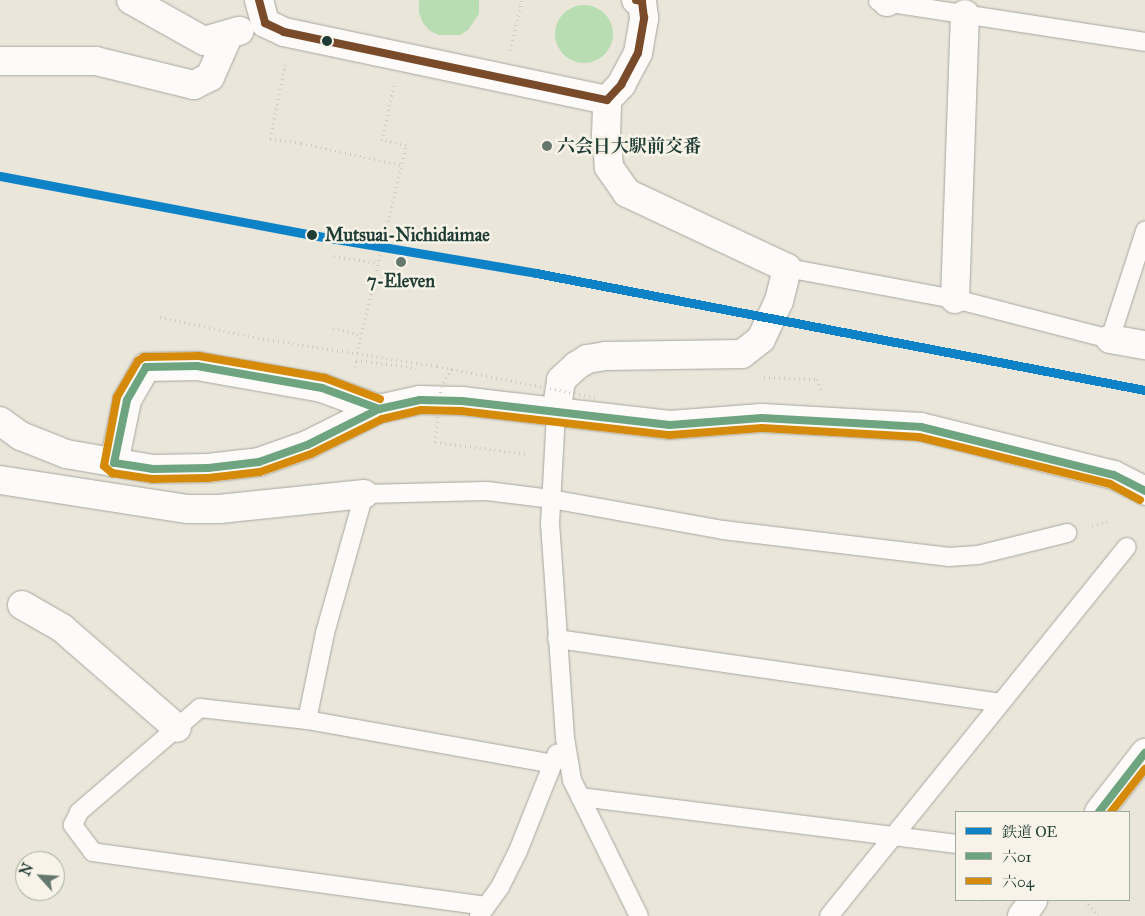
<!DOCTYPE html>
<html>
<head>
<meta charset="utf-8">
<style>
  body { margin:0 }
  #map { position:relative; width:1145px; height:916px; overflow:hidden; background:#ebe6da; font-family:"IM FELL Great Primer","Noto Serif JP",serif }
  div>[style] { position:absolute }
  .green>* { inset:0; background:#b8ddb2 }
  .round { border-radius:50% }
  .path>* { height:3px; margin-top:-1.5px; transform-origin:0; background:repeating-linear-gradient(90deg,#cbccc8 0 1px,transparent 0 5px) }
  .roads { filter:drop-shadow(0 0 1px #a6a79f) drop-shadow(0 0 1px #a6a79f) }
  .service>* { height:18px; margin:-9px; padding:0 9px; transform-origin:9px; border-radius:9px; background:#fcfbf9 }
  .minor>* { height:28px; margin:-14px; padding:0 14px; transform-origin:14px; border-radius:14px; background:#fcfbf9 }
  .tertiary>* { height:28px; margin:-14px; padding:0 14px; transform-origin:14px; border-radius:14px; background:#fcfbf9 }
  .path-bridge>* { height:3px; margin-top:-1.5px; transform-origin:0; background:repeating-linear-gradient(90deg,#cbccc8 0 1px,transparent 0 5px) }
  .bus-1>* { height:8px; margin:-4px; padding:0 4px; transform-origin:4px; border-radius:4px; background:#6ea47f }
  .bus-2>* { height:8px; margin:-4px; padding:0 4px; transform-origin:4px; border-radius:4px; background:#d68a0a }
  .bus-3>* { height:8px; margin:-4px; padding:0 4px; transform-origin:4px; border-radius:4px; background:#7a4b2a }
  .rail-1>* { height:9px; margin:-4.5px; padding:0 4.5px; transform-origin:4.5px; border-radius:4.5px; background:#0d82c7 }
  .dots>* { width:14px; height:14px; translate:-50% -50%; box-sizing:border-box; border:2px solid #f7f3e8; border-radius:50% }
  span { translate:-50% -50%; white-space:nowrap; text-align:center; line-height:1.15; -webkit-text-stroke:5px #f7f3e8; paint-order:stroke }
  .poi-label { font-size:18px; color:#1f3d34; font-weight:700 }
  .left { translate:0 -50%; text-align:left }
  .stop-label { font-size:18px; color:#1f3d34; font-weight:700 }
  .legend { position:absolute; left:955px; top:811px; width:175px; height:90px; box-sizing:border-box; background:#f7f3e8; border:1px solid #a1aaa0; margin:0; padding:6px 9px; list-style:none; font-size:15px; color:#1f3d34 }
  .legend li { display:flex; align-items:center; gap:10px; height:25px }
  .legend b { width:25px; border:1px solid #a1aaa0 }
  .north { position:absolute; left:15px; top:851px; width:50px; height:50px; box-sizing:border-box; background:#f7f3e8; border:1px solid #a1aaa0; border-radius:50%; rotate:296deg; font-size:14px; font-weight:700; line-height:20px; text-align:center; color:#1f3d34 }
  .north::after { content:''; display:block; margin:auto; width:18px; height:22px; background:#66786e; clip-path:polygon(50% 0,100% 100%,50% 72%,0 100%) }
</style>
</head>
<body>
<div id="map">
  <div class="green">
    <i style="clip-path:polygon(419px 0,479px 0,479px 14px,468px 30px,460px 35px,439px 35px,430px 31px,423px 23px,419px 13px)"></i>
    <i class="round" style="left:555px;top:5px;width:58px;height:58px"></i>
  </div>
  <div class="path">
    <i style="left:510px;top:50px;width:51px;rotate:-76.5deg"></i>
    <i style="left:285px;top:64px;width:76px;rotate:101.3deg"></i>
    <i style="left:270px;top:139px;width:31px;rotate:7deg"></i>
    <i style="left:301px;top:143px;width:102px;rotate:12.4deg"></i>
    <i style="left:334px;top:256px;width:45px;rotate:9deg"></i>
    <i style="left:160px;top:317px;width:100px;rotate:12.1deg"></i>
    <i style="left:258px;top:338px;width:181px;rotate:8.9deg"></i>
    <i style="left:333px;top:328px;width:29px;rotate:14deg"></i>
    <i style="left:357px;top:353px;width:214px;rotate:-76.7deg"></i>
    <i style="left:406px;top:145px;width:25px;rotate:-168deg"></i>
    <i style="left:382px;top:140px;width:56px;rotate:-77.7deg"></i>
    <i style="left:355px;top:367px;width:7px;rotate:-82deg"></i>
    <i style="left:356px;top:360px;width:60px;rotate:7.7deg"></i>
    <i style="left:764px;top:377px;width:53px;rotate:2.2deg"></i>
    <i style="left:817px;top:379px;width:13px;rotate:72deg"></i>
    <i style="left:435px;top:442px;width:93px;rotate:7.4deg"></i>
    <i style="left:1092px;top:526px;width:19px;rotate:-16deg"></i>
    <i style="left:984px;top:900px;width:1px;rotate:45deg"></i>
    <i style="left:1085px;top:900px;width:21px;rotate:51deg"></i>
  </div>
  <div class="roads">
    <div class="service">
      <i style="left:878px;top:1px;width:270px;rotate:8.7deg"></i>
      <i style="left:787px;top:268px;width:171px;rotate:10.5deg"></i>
      <i style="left:955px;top:299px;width:160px;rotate:14.5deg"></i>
      <i style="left:1110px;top:339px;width:114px;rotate:-72deg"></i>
      <i style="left:556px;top:413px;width:110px;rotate:93.1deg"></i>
      <i style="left:550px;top:523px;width:216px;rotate:86deg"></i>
      <i style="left:565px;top:738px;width:43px;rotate:80.5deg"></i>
      <i style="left:572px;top:780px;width:152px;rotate:63.8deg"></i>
      <i style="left:557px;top:639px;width:448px;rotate:8.2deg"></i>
      <i style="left:307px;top:720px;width:89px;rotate:-78.3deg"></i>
      <i style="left:325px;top:633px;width:144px;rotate:-74.3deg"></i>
      <i style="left:364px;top:494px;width:123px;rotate:-1.4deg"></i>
      <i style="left:487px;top:491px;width:64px;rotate:7.1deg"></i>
      <i style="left:551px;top:499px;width:175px;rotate:10.2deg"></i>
      <i style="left:723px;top:530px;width:228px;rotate:6.8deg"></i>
      <i style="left:949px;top:557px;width:29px;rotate:-4deg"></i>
      <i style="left:978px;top:555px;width:92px;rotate:-13.9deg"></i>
      <i style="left:580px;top:797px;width:379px;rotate:7.1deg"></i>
      <i style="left:486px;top:906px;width:397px;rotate:-172.2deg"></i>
      <i style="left:93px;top:852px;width:34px;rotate:-127deg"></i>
      <i style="left:73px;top:825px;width:14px;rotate:-65deg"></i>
      <i style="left:79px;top:812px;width:160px;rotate:-40.7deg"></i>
      <i style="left:200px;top:708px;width:108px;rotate:6.4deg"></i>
      <i style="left:307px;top:720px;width:250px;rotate:10.1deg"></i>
      <i style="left:479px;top:916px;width:36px;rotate:-54deg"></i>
      <i style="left:500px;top:887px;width:40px;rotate:-63.4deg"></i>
      <i style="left:518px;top:851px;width:105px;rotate:-68.3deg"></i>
      <i style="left:829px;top:916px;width:474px;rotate:-51.1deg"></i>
    </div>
    <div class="minor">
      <i style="left:131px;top:0;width:84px;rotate:29.3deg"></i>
      <i style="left:204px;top:41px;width:37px;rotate:-16deg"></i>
      <i style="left:259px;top:0;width:24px;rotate:75deg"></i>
      <i style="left:265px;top:23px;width:21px;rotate:25deg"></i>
      <i style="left:284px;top:32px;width:330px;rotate:11.9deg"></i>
      <i style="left:607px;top:100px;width:21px;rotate:-47deg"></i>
      <i style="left:621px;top:85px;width:36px;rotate:-62deg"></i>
      <i style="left:638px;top:53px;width:36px;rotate:-80deg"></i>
      <i style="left:644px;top:18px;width:17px;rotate:-97deg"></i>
      <i style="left:642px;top:1px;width:6px;rotate:-171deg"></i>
      <i style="left:887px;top:2px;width:2px;rotate:-90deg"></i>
      <i style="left:0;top:61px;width:96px"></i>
      <i style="left:96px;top:61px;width:101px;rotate:13.8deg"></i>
      <i style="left:194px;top:85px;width:18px;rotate:-27deg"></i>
      <i style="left:210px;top:77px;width:47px;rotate:-66.2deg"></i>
      <i style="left:955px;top:299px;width:285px;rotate:-88deg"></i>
      <i style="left:1110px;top:339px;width:36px;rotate:10deg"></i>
      <i style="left:114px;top:463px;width:64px;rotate:-78.3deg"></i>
      <i style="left:127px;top:400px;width:38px;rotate:-60deg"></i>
      <i style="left:146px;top:367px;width:51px;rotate:-1.1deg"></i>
      <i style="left:197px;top:366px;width:127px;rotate:10deg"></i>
      <i style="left:322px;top:388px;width:61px;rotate:20.2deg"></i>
      <i style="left:0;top:480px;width:190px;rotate:8.8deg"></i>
      <i style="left:188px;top:509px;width:31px"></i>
      <i style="left:219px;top:509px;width:146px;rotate:-5.9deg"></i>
      <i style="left:22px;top:605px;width:46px;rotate:29.9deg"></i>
      <i style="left:62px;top:628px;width:152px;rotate:41deg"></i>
    </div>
    <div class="tertiary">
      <i style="left:642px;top:1px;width:1px;rotate:-90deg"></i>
      <i style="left:556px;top:413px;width:33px;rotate:-81deg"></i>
      <i style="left:561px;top:380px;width:21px;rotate:-43deg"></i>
      <i style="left:576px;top:366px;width:13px;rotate:-32deg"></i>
      <i style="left:587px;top:359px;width:19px;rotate:-9deg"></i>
      <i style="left:606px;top:356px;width:136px;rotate:-0.8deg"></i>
      <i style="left:742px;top:354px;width:24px;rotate:-38deg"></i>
      <i style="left:761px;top:339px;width:42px;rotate:-64.7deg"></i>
      <i style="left:779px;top:301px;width:34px;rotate:-76deg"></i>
      <i style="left:787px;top:268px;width:177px;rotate:-154.9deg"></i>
      <i style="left:627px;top:193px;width:32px;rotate:-125deg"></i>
      <i style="left:609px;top:167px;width:32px;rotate:-95deg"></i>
      <i style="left:606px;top:135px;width:35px;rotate:-88deg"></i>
      <i style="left:0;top:421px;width:26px;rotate:36deg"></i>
      <i style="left:21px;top:436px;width:48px;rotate:21.8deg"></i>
      <i style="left:66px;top:454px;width:88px;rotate:9.8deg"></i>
      <i style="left:153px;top:469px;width:55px;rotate:-1deg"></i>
      <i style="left:208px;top:468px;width:51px;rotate:-6.7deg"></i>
      <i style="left:259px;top:462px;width:51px;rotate:-19.5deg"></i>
      <i style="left:307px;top:445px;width:80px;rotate:-26.6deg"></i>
      <i style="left:379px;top:409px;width:42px;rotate:-12.4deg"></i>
      <i style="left:420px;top:400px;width:42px;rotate:1.4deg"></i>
      <i style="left:462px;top:401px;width:209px;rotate:6.6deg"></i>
      <i style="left:670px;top:425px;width:92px;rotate:-4.4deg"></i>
      <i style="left:762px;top:418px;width:159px;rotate:3.2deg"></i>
      <i style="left:921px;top:427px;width:199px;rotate:14deg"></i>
      <i style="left:1114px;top:475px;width:35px;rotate:27deg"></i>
      <i style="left:1099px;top:812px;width:75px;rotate:-52.1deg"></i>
      <i style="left:1022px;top:916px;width:19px;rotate:-55deg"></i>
    </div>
  </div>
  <div class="path-bridge">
    <i style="left:437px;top:366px;width:165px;rotate:11.2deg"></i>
    <i style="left:435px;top:442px;width:55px;rotate:-83.8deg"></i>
    <i style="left:441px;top:387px;width:22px;rotate:-60deg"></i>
  </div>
  <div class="bus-1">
    <i style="left:197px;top:366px;width:127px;rotate:10deg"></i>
    <i style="left:322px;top:388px;width:61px;rotate:20.2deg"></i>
    <i style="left:379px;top:409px;width:80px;rotate:153.4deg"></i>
    <i style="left:307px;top:445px;width:51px;rotate:160.5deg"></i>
    <i style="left:259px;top:462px;width:51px;rotate:173.3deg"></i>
    <i style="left:208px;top:468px;width:55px;rotate:179deg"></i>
    <i style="left:153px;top:469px;width:39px;rotate:-171deg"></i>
    <i style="left:114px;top:463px;width:64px;rotate:-78.3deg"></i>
    <i style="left:127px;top:400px;width:38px;rotate:-60deg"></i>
    <i style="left:146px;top:367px;width:51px;rotate:-1.1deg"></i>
    <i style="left:379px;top:409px;width:42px;rotate:-12.4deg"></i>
    <i style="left:420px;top:400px;width:42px;rotate:1.4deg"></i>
    <i style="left:462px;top:401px;width:209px;rotate:6.6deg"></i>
    <i style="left:670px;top:425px;width:92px;rotate:-4.4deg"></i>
    <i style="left:762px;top:418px;width:159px;rotate:3.2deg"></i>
    <i style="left:921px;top:427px;width:199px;rotate:14deg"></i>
    <i style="left:1114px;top:475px;width:35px;rotate:27deg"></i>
    <i style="left:1099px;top:812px;width:75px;rotate:-52.1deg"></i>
  </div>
  <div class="bus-2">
    <i style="left:380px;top:399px;width:59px;rotate:-159.1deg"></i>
    <i style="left:325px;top:378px;width:128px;rotate:-170.1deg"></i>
    <i style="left:199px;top:356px;width:55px;rotate:179deg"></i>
    <i style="left:144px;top:357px;width:7px;rotate:146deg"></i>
    <i style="left:138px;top:361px;width:42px;rotate:120.3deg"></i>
    <i style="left:117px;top:397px;width:70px;rotate:100.7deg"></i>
    <i style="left:104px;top:466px;width:11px;rotate:41deg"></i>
    <i style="left:112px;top:473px;width:40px;rotate:8.5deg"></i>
    <i style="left:152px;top:479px;width:56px;rotate:-1deg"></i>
    <i style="left:208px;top:478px;width:52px;rotate:-6.6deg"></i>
    <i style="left:260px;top:472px;width:54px;rotate:-19.4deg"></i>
    <i style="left:311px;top:454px;width:79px;rotate:-26.2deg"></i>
    <i style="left:382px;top:419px;width:40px;rotate:-13deg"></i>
    <i style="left:421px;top:410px;width:40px;rotate:1.4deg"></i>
    <i style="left:461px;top:411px;width:210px;rotate:6.6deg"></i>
    <i style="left:670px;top:435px;width:92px;rotate:-4.4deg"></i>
    <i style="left:762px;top:428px;width:157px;rotate:3.3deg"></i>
    <i style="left:919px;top:437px;width:197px;rotate:13.8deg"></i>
    <i style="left:1110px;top:484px;width:34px;rotate:28deg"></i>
    <i style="left:1111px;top:812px;width:55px;rotate:-51.7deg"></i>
  </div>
  <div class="bus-3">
    <i style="left:259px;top:0;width:24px;rotate:75deg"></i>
    <i style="left:265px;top:23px;width:21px;rotate:25deg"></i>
    <i style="left:284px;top:32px;width:330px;rotate:11.9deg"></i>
    <i style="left:607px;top:100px;width:21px;rotate:-47deg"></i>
    <i style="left:621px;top:85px;width:36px;rotate:-62deg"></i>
    <i style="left:638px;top:53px;width:36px;rotate:-80deg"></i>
    <i style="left:644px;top:18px;width:17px;rotate:-97deg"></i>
    <i style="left:642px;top:1px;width:6px;rotate:-171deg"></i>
  </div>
  <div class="rail-1">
    <i style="left:0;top:176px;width:318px;rotate:10.7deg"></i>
    <i style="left:312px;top:235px;width:227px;rotate:9.6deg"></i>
    <i style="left:536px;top:273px;width:620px;rotate:10.88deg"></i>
  </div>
  <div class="dots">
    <i style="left:327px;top:41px;background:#1f3d34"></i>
    <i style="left:547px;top:146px;background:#66786e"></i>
    <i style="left:312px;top:235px;background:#1f3d34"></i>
    <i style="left:401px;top:262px;background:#66786e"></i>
  </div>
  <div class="poi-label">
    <span class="left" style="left:557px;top:146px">六会日大駅前交番</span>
    <span style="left:401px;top:281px">7-Eleven</span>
  </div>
  <div class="stop-label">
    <span class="left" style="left:325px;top:235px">Mutsuai-Nichidaimae</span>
  </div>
  <ul class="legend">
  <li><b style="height:6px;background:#0d82c7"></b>鉄道 OE</li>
  <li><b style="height:6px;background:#6ea47f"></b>六01</li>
  <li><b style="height:6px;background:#d68a0a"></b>六04</li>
  </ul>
  <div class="north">N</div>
</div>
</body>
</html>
